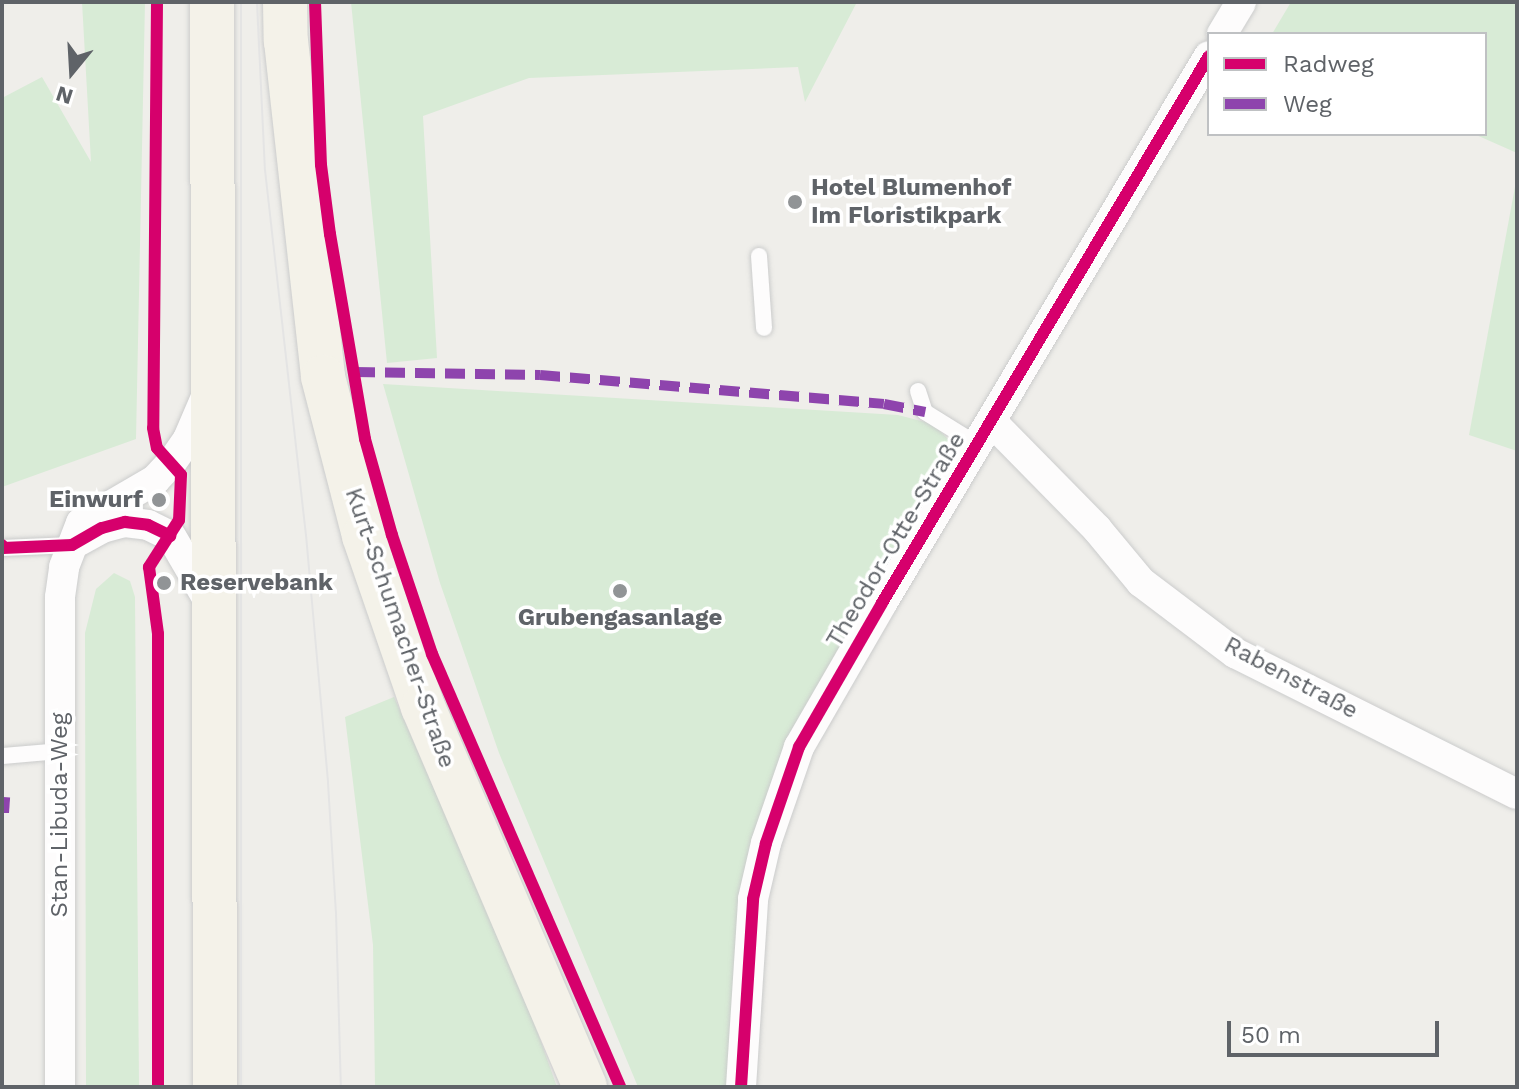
<!DOCTYPE html>
<html>
<head>
<meta charset="utf-8">
<style>
  body { margin:0 }
  #map { position:relative; width:1519px; height:1089px; overflow:hidden; background:#efeeea; font-family:"Work Sans",sans-serif }
  div>[style] { position:absolute }
  .green>* { inset:0; background:#d8ebd6 }
  .roads { filter:drop-shadow(0 0 2px #cbcccc) drop-shadow(0 0 2px #cbcccc) }
  .service>* { height:16px; margin:-8px; padding:0 8px; transform-origin:8px; border-radius:8px; background:#fdfcfc }
  .minor>* { height:30px; margin:-15px; padding:0 15px; transform-origin:15px; border-radius:15px; background:#fdfcfc }
  .primary>* { height:44px; margin:-22px; padding:0 22px; transform-origin:22px; border-radius:22px; background:#f4f2e9 }
  .tram>* { height:2px; margin:-1px; padding:0 1px; transform-origin:1px; border-radius:1px; background:#e4e4e4 }
  .quiet>* { height:10px; margin-top:-5px; transform-origin:0; background:repeating-linear-gradient(90deg,#8e44ad 0 20px,transparent 0 30px) }
  .cycleway>* { height:12px; margin:-6px; padding:0 6px; transform-origin:6px; border-radius:6px; background:#d6006c }
  .dots>* { width:22px; height:22px; translate:-50% -50%; box-sizing:border-box; border:4px solid #fff; border-radius:50% }
  span { translate:-50% -50%; white-space:nowrap; text-align:center; line-height:1.15; -webkit-text-stroke:7px #fff; paint-order:stroke }
  .poi-label { font-size:24px; color:#5f6368; font-weight:700 }
  .left { translate:0 -50%; text-align:left }
  .right { translate:-100% -50%; text-align:right }
  .street-label { font-size:24px; color:#5f6368 }
  .frame { position:absolute; inset:0; border:4px solid #5f6368; pointer-events:none }
  .legend { position:absolute; left:1207px; top:32px; width:280px; height:104px; box-sizing:border-box; background:#fff; border:2px solid #bfc1c3; margin:0; padding:10px 14px; list-style:none; font-size:24px; color:#5f6368 }
  .legend li { display:flex; align-items:center; gap:16px; height:40px }
  .legend b { width:40px; border:2px solid #bfc1c3 }
  .north { position:absolute; left:32px; top:32px; width:80px; height:80px; -webkit-text-stroke:6px #fff; paint-order:stroke; rotate:198deg; font-size:22px; font-weight:700; line-height:32px; text-align:center; color:#5f6368 }
  .north::after { content:''; display:block; margin:auto; width:28px; height:36px; background:#5f6368; clip-path:polygon(50% 0,100% 100%,50% 72%,0 100%) }
  .scale { position:absolute; left:1227px; top:1021px; width:212px; height:36px; box-sizing:border-box; border:4px solid #5f6368; border-top:0; padding-left:10px; font-size:24px; line-height:28px; white-space:nowrap; color:#5f6368; -webkit-text-stroke:6px #fff; paint-order:stroke }
</style>
</head>
<body>
<div id="map">
  <div class="green">
    <i style="clip-path:polygon(82px 2px,145px 2px,136px 439px,2px 487px,2px 98px,42px 77px,91px 162px)"></i>
    <i style="clip-path:polygon(351px 2px,857px 2px,805px 102px,798px 67px,529px 78px,423px 116px,437px 358px,387px 363px)"></i>
    <i style="clip-path:polygon(1291px 2px,1517px 2px,1517px 153px,1474px 134px,1485px 134px,1485px 34px,1272px 34px)"></i>
    <i style="clip-path:polygon(1517px 176px,1517px 451px,1469px 435px)"></i>
    <i style="clip-path:polygon(383px 384px,898px 415px,933px 424px,951px 442px,953px 463px,792px 747px,733px 1087px,638px 1087px,499px 753px,440px 583px)"></i>
    <i style="clip-path:polygon(114px 573px,130px 581px,135px 597px,139px 1087px,86px 1087px,85px 633px,96px 589px)"></i>
    <i style="clip-path:polygon(394px 697px,523px 991px,557px 1087px,375px 1087px,373px 945px,345px 717px)"></i>
  </div>
  <div class="roads">
    <div class="service">
      <i style="left:759px;top:256px;width:72px;rotate:86deg"></i>
      <i style="left:918px;top:391px;width:22px;rotate:72deg"></i>
      <i style="left:925px;top:412px;width:62px;rotate:31.9deg"></i>
      <i style="left:2px;top:548px;width:70px;rotate:-2.5deg"></i>
      <i style="left:2px;top:756px;width:58px;rotate:-4.9deg"></i>
    </div>
    <div class="minor">
      <i style="left:1222px;top:34px;width:37px;rotate:-59deg"></i>
      <i style="left:992px;top:422px;width:150px;rotate:45.5deg"></i>
      <i style="left:1097px;top:529px;width:69px;rotate:50.3deg"></i>
      <i style="left:1141px;top:582px;width:118px;rotate:37.1deg"></i>
      <i style="left:1235px;top:653px;width:315px;rotate:26.6deg"></i>
      <i style="left:79px;top:541px;width:26px;rotate:-29deg"></i>
      <i style="left:102px;top:528px;width:24px;rotate:-15deg"></i>
      <i style="left:125px;top:522px;width:23px;rotate:7deg"></i>
      <i style="left:148px;top:525px;width:25px;rotate:26deg"></i>
      <i style="left:171px;top:536px;width:78px;rotate:59.8deg"></i>
      <i style="left:60px;top:1087px;width:490px;rotate:-90deg"></i>
      <i style="left:60px;top:597px;width:30px;rotate:-82deg"></i>
      <i style="left:64px;top:567px;width:47px;rotate:-68.9deg"></i>
      <i style="left:81px;top:523px;width:86px;rotate:-30.2deg"></i>
      <i style="left:155px;top:480px;width:25px;rotate:-47deg"></i>
      <i style="left:172px;top:462px;width:28px;rotate:-55deg"></i>
      <i style="left:188px;top:439px;width:46px;rotate:-66.8deg"></i>
      <i style="left:741px;top:1087px;width:188px;rotate:-86.3deg"></i>
      <i style="left:753px;top:899px;width:57px;rotate:-76.9deg"></i>
      <i style="left:766px;top:843px;width:102px;rotate:-71deg"></i>
      <i style="left:799px;top:747px;width:166px;rotate:-60deg"></i>
      <i style="left:882px;top:603px;width:637px;rotate:-59.13deg"></i>
    </div>
    <div class="primary">
      <i style="left:212px;top:2px;width:1085px;rotate:89.84deg"></i>
      <i style="left:285px;top:2px;width:39px;rotate:89deg"></i>
      <i style="left:286px;top:41px;width:338px;rotate:83.7deg"></i>
      <i style="left:323px;top:377px;width:164px;rotate:75.5deg"></i>
      <i style="left:364px;top:536px;width:181px;rotate:71deg"></i>
      <i style="left:423px;top:707px;width:413px;rotate:66.9deg"></i>
    </div>
  </div>
  <div class="tram">
    <i style="left:241px;top:2px;width:1085px;rotate:90deg"></i>
    <i style="left:257px;top:2px;width:168px;rotate:87.3deg"></i>
    <i style="left:265px;top:170px;width:367px;rotate:83.6deg"></i>
    <i style="left:306px;top:535px;width:249px;rotate:84.9deg"></i>
    <i style="left:328px;top:783px;width:130px;rotate:86.5deg"></i>
    <i style="left:336px;top:913px;width:174px;rotate:88.4deg"></i>
  </div>
  <div class="quiet">
    <i style="left:355px;top:372px;width:185px;rotate:0.9deg"></i>
    <i style="left:540px;top:375px;width:345px;rotate:4.8deg"></i>
    <i style="left:884px;top:404px;width:42px;rotate:11deg"></i>
    <i style="left:4px;top:813px;width:16px;rotate:-86deg"></i>
  </div>
  <div class="cycleway">
    <i style="left:157px;top:2px;width:426px;rotate:90.5deg"></i>
    <i style="left:153px;top:428px;width:20px;rotate:79deg"></i>
    <i style="left:157px;top:448px;width:36px;rotate:48deg"></i>
    <i style="left:181px;top:475px;width:45px;rotate:92.5deg"></i>
    <i style="left:179px;top:520px;width:56px;rotate:122.6deg"></i>
    <i style="left:149px;top:567px;width:68px;rotate:82.3deg"></i>
    <i style="left:158px;top:634px;width:453px;rotate:90deg"></i>
    <i style="left:315px;top:2px;width:163px;rotate:87.9deg"></i>
    <i style="left:321px;top:165px;width:70px;rotate:82.6deg"></i>
    <i style="left:330px;top:234px;width:208px;rotate:80.3deg"></i>
    <i style="left:365px;top:439px;width:100px;rotate:74.3deg"></i>
    <i style="left:392px;top:535px;width:126px;rotate:71.4deg"></i>
    <i style="left:432px;top:654px;width:472px;rotate:66.5deg"></i>
    <i style="left:2px;top:545px;width:3px;rotate:72deg"></i>
    <i style="left:3px;top:548px;width:69px;rotate:-2.5deg"></i>
    <i style="left:72px;top:545px;width:34px;rotate:-30deg"></i>
    <i style="left:102px;top:528px;width:24px;rotate:-15deg"></i>
    <i style="left:125px;top:522px;width:23px;rotate:7deg"></i>
    <i style="left:148px;top:525px;width:25px;rotate:26deg"></i>
    <i style="left:741px;top:1087px;width:188px;rotate:-86.3deg"></i>
    <i style="left:753px;top:899px;width:57px;rotate:-76.9deg"></i>
    <i style="left:766px;top:843px;width:102px;rotate:-71deg"></i>
    <i style="left:799px;top:747px;width:166px;rotate:-60deg"></i>
    <i style="left:882px;top:603px;width:637px;rotate:-59.13deg"></i>
  </div>
  <div class="dots">
    <i style="left:795px;top:202px;background:#919496"></i>
    <i style="left:159px;top:500px;background:#919496"></i>
    <i style="left:164px;top:583px;background:#919496"></i>
    <i style="left:620px;top:591px;background:#919496"></i>
  </div>
  <div class="poi-label">
    <span class="left" style="left:811px;top:202px">Hotel Blumenhof<br>Im Floristikpark</span>
    <span class="right" style="left:143px;top:500px">Einwurf</span>
    <span class="left" style="left:180px;top:583px">Reservebank</span>
    <span style="left:620px;top:618px">Grubengasanlage</span>
  </div>
  <div class="street-label">
    <span style="left:896px;top:540px;rotate:-59deg">Theodor-Otte-Straße</span>
    <span style="left:400px;top:628px;rotate:71deg">Kurt-Schumacher-Straße</span>
    <span style="left:1291px;top:678px;rotate:28deg">Rabenstraße</span>
    <span style="left:60px;top:815px;rotate:-90deg">Stan-Libuda-Weg</span>
  </div>
  <div class="frame"></div>
  <ul class="legend">
  <li><b style="height:10px;background:#d6006c"></b>Radweg</li>
  <li><b style="height:10px;background:#8e44ad"></b>Weg</li>
  </ul>
  <div class="north">N</div>
  <div class="scale">50 m</div>
</div>
</body>
</html>
